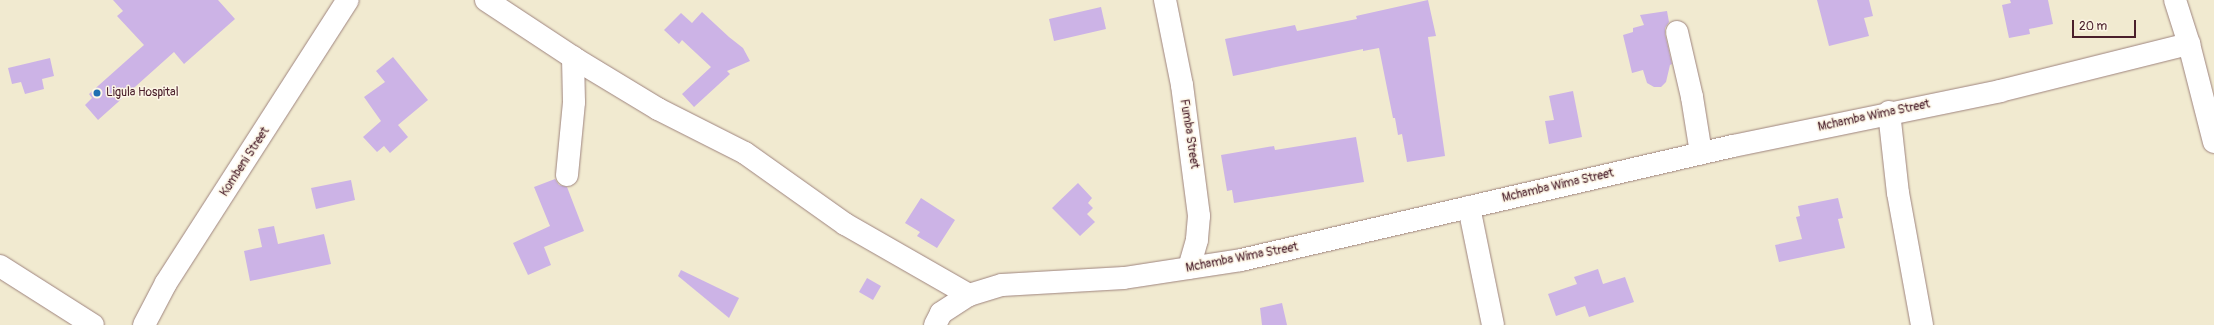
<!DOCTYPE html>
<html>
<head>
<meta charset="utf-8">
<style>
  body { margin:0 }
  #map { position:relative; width:2214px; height:325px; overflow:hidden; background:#f1ead0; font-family:Pangolin,sans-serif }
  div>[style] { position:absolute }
  .building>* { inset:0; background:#ccb3e6 }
  .roads { filter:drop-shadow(0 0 1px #9e847e) drop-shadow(0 0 1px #9e847e) }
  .minor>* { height:22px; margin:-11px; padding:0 11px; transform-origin:11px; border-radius:11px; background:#fff }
  .dots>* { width:11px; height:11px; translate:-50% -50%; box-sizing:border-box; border:2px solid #fcf5e5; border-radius:50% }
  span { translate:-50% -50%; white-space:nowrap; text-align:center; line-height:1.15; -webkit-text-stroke:3px #fcf5e5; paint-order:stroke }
  .poi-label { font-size:12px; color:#4a1f2b }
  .left { translate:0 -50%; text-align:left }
  .street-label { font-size:12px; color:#4a1f2b }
  .scale { position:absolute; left:2072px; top:20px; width:64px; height:18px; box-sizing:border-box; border:2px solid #4a1f2b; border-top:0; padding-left:5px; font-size:12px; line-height:14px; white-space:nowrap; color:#4a1f2b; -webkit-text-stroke:3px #fcf5e5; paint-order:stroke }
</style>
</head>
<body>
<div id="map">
  <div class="building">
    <i style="clip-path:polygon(113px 0,218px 0,235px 19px,184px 64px,174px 52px,98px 120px,85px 105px,92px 98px,89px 94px,144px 45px,117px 16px,123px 11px)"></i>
    <i style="clip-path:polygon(1428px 0,1436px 36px,1428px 37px,1445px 156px,1407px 162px,1402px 134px,1398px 135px,1395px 118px,1393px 118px,1379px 48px,1363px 51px,1363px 49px,1233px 76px,1225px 39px,1295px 25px,1297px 31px,1357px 19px,1356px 16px)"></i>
    <i style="clip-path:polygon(1817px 0,1869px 0,1873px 16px,1864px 18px,1869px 36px,1829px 46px)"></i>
    <i style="clip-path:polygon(2010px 0,2048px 0,2053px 24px,2029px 29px,2030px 34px,2009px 38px,2002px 5px,2011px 3px)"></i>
    <i style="clip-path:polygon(1101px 7px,1106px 29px,1054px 41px,1049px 19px)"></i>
    <i style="clip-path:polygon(1667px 11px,1669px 22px,1665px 28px,1665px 34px,1672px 64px,1670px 65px,1666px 82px,1661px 87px,1654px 87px,1647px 83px,1643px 70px,1632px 73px,1623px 35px,1633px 32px,1633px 28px,1644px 25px,1640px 15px)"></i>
    <i style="clip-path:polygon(702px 12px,729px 37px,743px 48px,750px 61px,727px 71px,730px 74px,694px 107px,682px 94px,711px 67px,682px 40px,679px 44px,664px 30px,681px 13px,692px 23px)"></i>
    <i style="clip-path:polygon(393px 57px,428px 100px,398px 125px,408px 137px,390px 153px,384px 146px,377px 152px,363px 137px,381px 121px,364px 97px,385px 82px,376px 71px)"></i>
    <i style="clip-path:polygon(50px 58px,54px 76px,42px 79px,44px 89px,25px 94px,21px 82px,12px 84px,8px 68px)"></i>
    <i style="clip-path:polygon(1573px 91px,1582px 137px,1549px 144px,1545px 121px,1554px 120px,1549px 96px)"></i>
    <i style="clip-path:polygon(1356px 137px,1364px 182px,1234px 203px,1232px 190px,1227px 191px,1221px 155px,1274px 146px,1275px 150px)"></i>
    <i style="clip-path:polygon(555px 179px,559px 185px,567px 187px,584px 231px,544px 247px,551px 265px,528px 275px,513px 243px,550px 226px,534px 187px)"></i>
    <i style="clip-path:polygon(351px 180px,355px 200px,316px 209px,311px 188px)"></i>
    <i style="clip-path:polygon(1078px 183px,1092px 198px,1088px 203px,1093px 208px,1087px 214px,1095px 222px,1080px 236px,1052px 208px)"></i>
    <i style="clip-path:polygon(921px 198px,955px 220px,937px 248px,917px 236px,920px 232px,905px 223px)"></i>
    <i style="clip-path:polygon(1838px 198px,1843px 218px,1838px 219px,1845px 248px,1779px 262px,1775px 245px,1802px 239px,1796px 217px,1800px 216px,1798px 206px)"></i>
    <i style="clip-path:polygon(274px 226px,278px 244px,324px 234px,331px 264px,250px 281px,244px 251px,262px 247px,258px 229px)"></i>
    <i style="clip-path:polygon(1598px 269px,1603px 284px,1625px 277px,1634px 302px,1589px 317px,1585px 306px,1556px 316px,1548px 294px,1577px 284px,1574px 277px)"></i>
    <i style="clip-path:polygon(681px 270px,739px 298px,729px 318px,678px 276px)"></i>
    <i style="clip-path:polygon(867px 278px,881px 286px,873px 300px,859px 292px)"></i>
    <i style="clip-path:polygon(1282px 303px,1287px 325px,1262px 325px,1260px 308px)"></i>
  </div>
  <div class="roads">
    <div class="minor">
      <i style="left:486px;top:0;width:109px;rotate:33.4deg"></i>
      <i style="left:577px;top:60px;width:95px;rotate:31.2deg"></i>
      <i style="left:658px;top:109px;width:97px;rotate:26.8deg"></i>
      <i style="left:745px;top:153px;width:123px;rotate:35.4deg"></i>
      <i style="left:845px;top:224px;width:143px;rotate:29.8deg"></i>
      <i style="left:1165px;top:0;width:87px;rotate:78.7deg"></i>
      <i style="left:1182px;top:85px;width:132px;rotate:82.6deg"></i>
      <i style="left:1199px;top:216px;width:24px;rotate:95deg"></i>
      <i style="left:1197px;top:240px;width:29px;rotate:106deg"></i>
      <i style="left:2175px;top:0;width:46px;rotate:72.3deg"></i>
      <i style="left:2189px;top:44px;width:101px;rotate:75.7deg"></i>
      <i style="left:1677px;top:32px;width:67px;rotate:77deg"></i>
      <i style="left:1692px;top:97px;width:57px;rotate:80.9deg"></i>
      <i style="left:1889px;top:112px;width:81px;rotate:83.7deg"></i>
      <i style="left:1898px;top:193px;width:134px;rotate:79.7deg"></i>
      <i style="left:567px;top:175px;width:73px;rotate:-84.5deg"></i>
      <i style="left:574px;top:102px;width:45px;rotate:-91.3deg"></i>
      <i style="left:1469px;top:207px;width:120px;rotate:78.5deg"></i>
      <i style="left:0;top:266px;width:110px;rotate:32.4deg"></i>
      <i style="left:144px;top:325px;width:47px;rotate:-62.4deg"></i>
      <i style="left:166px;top:283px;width:336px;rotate:-57.3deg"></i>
      <i style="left:935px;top:325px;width:13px;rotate:-63deg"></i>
      <i style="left:941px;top:313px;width:33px;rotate:-33deg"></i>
      <i style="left:969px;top:295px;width:34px;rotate:-17deg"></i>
      <i style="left:1002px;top:285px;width:122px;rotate:-3.3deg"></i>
      <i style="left:1124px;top:278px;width:118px;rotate:-8.7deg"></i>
      <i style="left:1241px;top:260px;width:505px;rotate:-13.05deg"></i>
      <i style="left:1733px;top:146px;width:273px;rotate:-11.6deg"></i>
      <i style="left:2000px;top:91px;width:195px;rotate:-14deg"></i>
    </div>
  </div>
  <div class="dots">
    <i style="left:97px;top:93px;background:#1f6fb2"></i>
  </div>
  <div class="poi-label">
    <span class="left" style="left:106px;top:93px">Ligula Hospital</span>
  </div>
  <div class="street-label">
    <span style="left:1874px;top:116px;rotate:-12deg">Mchamba Wima Street</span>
    <span style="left:1189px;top:134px;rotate:81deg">Fumba Street</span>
    <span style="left:245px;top:162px;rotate:-57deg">Kombeni Street</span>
    <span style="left:1558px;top:186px;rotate:-13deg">Mchamba Wima Street</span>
    <span style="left:1242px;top:258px;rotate:-11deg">Mchamba Wima Street</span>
  </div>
  <div class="scale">20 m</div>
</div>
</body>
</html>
